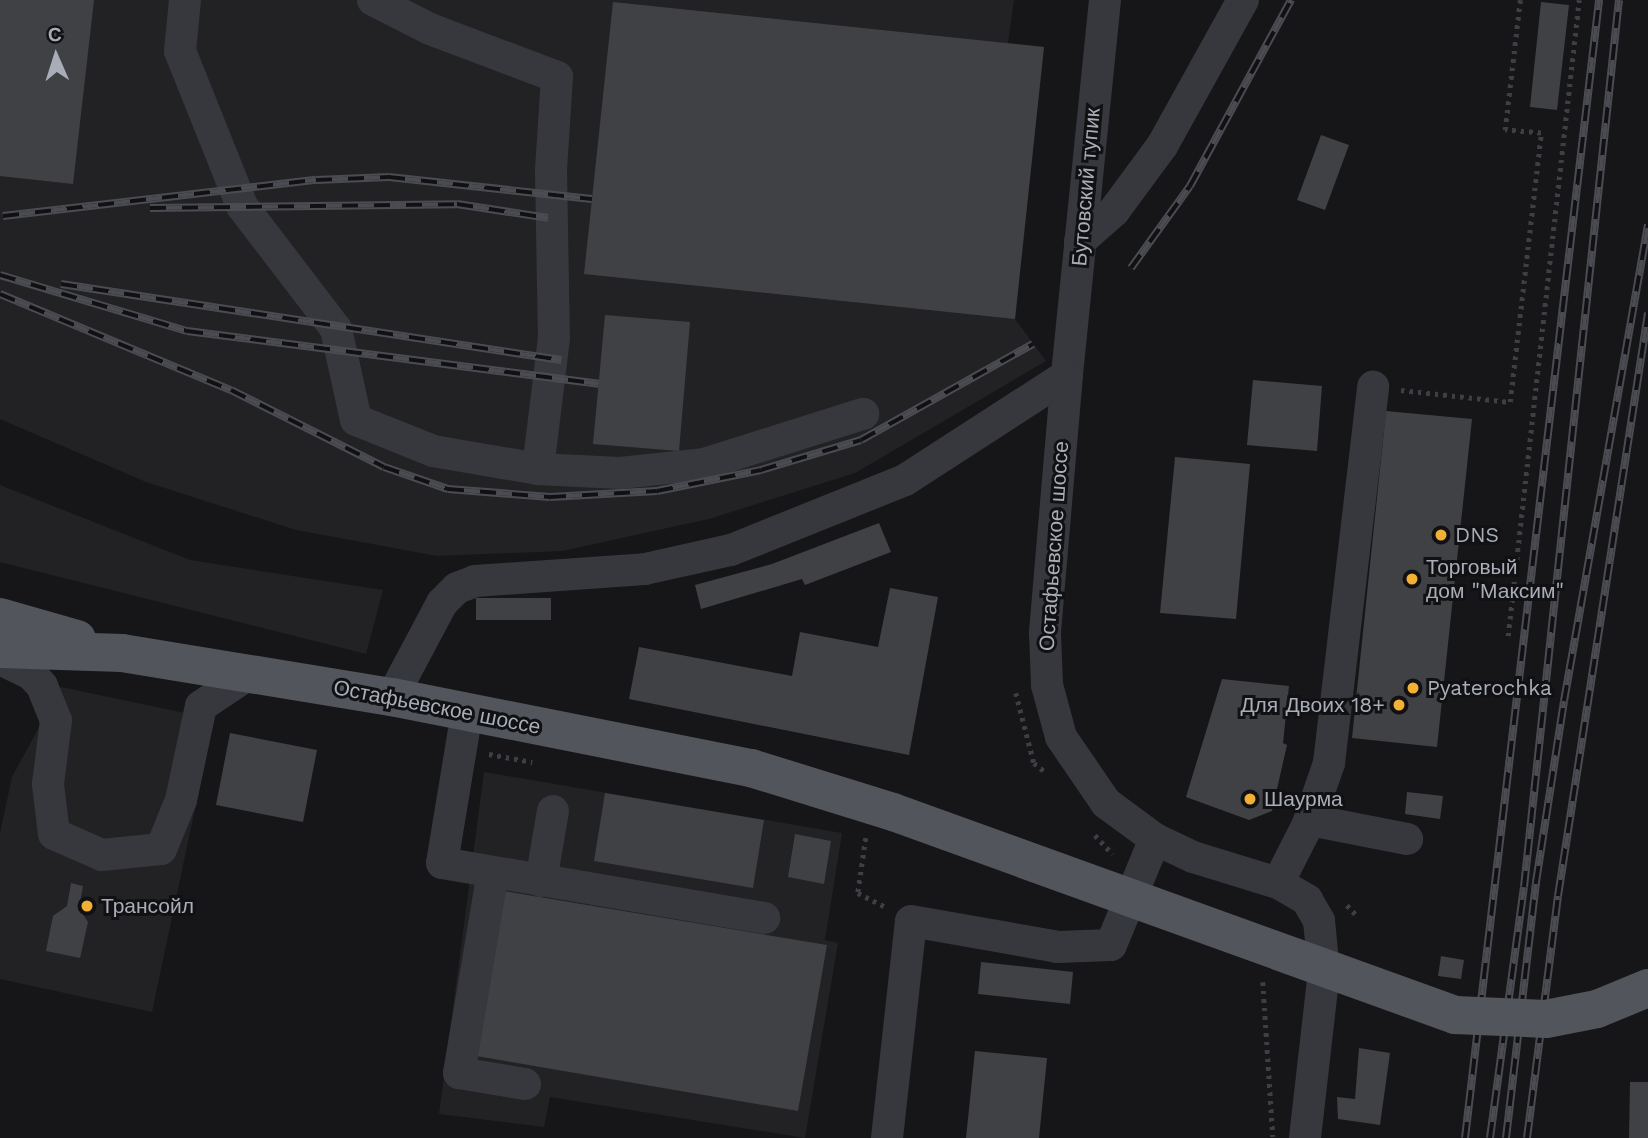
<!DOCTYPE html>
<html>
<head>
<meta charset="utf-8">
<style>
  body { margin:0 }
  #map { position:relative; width:1648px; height:1138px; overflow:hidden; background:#161618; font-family:"Work Sans",sans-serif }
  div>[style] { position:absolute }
  .built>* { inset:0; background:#222225 }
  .building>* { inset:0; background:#404145 }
  .path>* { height:4.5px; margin-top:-2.25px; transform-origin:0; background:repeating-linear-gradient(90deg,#3d3f44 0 3.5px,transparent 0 8.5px) }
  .minor>* { height:32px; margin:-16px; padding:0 16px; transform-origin:16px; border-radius:16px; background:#37383d }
  .major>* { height:38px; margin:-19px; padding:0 19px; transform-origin:19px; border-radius:19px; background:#53555c }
  .rail>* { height:8px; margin-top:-4px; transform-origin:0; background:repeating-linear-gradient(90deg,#111113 0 16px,#4a4c52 0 32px); box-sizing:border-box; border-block:2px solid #4a4c52 }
  .major-bridge>* { height:38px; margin:-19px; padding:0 19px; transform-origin:19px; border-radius:19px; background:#53555c }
  .dots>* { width:19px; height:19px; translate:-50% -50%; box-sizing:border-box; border:4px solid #111113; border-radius:50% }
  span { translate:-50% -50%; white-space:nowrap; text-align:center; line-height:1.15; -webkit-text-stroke:6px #111113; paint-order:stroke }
  .street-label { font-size:21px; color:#a8adb8 }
  .poi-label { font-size:21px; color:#a8adb8 }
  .left { translate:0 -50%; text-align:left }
  .right { translate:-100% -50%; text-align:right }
  .north { position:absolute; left:21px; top:21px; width:70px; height:70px; -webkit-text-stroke:5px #111113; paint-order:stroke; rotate:357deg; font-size:19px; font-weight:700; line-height:28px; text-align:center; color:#a8adb8 }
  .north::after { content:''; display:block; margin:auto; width:24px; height:32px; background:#a8adb8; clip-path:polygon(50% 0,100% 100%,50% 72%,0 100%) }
</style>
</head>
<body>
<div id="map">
  <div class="built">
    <i style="clip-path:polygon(0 0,1014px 0,1008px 43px,1044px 47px,1015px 319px,1046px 361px,855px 473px,709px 519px,562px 551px,437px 556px,296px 530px,146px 482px,0 419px)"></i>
    <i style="clip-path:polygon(0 485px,190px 560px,383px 590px,366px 654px,0 562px)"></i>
    <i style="clip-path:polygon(61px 687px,214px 719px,152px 1012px,0 979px,0 833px,12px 777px)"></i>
    <i style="clip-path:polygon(484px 772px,842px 833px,825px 940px,838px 943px,805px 1138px,550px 1097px,544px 1127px,439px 1114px)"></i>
  </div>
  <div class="building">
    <i style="clip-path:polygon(0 0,94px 0,73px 184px,0 176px)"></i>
    <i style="clip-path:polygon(613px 2px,1044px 47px,1015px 319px,584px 274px)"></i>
    <i style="clip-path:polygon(1541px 2px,1569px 5px,1557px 110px,1530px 107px)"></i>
    <i style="clip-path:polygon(1321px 135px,1349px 145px,1325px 210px,1297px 200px)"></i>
    <i style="clip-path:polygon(605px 315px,690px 322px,679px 451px,593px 444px)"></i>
    <i style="clip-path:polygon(1253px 380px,1322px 386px,1317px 451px,1247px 445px)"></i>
    <i style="clip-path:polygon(1386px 411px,1472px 419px,1437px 747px,1352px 738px)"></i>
    <i style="clip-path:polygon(1175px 457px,1250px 464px,1236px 619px,1160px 613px)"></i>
    <i style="clip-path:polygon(879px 523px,891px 552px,805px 585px,802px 579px,701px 609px,695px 585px,772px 564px)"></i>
    <i style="clip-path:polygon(890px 588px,938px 597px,909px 755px,629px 699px,639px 647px,792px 676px,800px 632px,878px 647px)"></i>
    <i style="clip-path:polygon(476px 598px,551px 598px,551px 620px,476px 620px)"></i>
    <i style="clip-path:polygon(1222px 679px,1289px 686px,1283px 743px,1287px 745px,1272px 811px,1249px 820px,1186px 797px)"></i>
    <i style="clip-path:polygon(230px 733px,317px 750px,303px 822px,216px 805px)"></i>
    <i style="clip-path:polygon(1407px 792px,1443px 796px,1440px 819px,1405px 814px)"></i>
    <i style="clip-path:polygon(605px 793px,764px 820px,753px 888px,594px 861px)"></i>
    <i style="clip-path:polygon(795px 834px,831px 841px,824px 884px,788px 877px)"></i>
    <i style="clip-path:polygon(71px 883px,83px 886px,79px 908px,88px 922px,80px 958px,46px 951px,53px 916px,67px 906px)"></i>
    <i style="clip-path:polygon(504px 891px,827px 945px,798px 1111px,476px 1056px)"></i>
    <i style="clip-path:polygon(1441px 956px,1464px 960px,1461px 979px,1438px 976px)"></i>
    <i style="clip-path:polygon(981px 962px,1073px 972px,1070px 1004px,978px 994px)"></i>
    <i style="clip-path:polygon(1359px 1048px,1390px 1053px,1380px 1125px,1338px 1119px,1337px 1097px,1355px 1099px)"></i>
    <i style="clip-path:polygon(975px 1051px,1047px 1058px,1039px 1138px,966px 1138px)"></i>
    <i style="clip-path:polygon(1630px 1082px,1648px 1082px,1648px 1138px,1629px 1138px)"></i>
  </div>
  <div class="path">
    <i style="left:1401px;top:390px;width:110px;rotate:6.3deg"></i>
    <i style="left:1510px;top:402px;width:271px;rotate:-83.4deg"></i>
    <i style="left:1541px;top:133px;width:36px;rotate:-175deg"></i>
    <i style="left:1505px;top:130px;width:131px;rotate:-83.4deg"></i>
    <i style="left:1508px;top:636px;width:640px;rotate:-83.63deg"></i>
    <i style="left:1016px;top:693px;width:72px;rotate:75.6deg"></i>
    <i style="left:1034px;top:763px;width:16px;rotate:38deg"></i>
    <i style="left:489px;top:754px;width:44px;rotate:10.5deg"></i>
    <i style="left:1095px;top:835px;width:26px;rotate:47deg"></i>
    <i style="left:866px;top:838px;width:56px;rotate:98.3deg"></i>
    <i style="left:858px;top:893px;width:30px;rotate:27deg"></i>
    <i style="left:1347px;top:905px;width:16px;rotate:47deg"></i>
    <i style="left:1263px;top:982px;width:155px;rotate:86.3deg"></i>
  </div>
  <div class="minor">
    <i style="left:185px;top:0;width:51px;rotate:95.6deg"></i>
    <i style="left:180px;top:51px;width:167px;rotate:68.2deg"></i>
    <i style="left:242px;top:206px;width:155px;rotate:52.6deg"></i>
    <i style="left:336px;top:329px;width:93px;rotate:77.6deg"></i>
    <i style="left:356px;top:420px;width:83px;rotate:21.9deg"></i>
    <i style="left:433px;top:451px;width:107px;rotate:9.7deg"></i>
    <i style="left:538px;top:469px;width:82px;rotate:2.8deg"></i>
    <i style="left:620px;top:473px;width:84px;rotate:-6.1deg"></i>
    <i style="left:704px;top:464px;width:167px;rotate:-17.5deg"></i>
    <i style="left:373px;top:0;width:64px;rotate:27deg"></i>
    <i style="left:430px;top:29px;width:136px;rotate:20.7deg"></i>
    <i style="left:557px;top:77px;width:94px;rotate:93.7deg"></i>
    <i style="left:551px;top:171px;width:167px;rotate:89deg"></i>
    <i style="left:554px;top:338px;width:132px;rotate:97deg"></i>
    <i style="left:1105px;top:0;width:377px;rotate:95.8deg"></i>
    <i style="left:1067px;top:375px;width:259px;rotate:94.9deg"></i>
    <i style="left:1045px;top:633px;width:52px;rotate:87.8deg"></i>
    <i style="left:1047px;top:685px;width:54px;rotate:74.9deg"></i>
    <i style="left:1061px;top:737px;width:80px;rotate:55.7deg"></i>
    <i style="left:1106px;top:803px;width:61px;rotate:36.3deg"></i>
    <i style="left:1155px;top:839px;width:42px;rotate:25.3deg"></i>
    <i style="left:1193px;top:857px;width:89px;rotate:17deg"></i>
    <i style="left:1278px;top:883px;width:34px;rotate:30deg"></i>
    <i style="left:1307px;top:900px;width:24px;rotate:60deg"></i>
    <i style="left:1319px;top:921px;width:50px;rotate:84.3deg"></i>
    <i style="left:1324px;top:971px;width:168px;rotate:96.5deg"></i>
    <i style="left:1080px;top:241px;width:45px;rotate:-41.4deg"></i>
    <i style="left:1114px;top:211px;width:81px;rotate:-53.6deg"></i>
    <i style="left:1162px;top:146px;width:167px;rotate:-61deg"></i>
    <i style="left:0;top:659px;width:34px;rotate:26deg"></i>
    <i style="left:31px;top:674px;width:16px;rotate:47deg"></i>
    <i style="left:42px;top:686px;width:37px;rotate:68deg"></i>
    <i style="left:56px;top:720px;width:64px;rotate:97.1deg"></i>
    <i style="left:48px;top:784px;width:50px;rotate:83.2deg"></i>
    <i style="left:54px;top:834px;width:52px;rotate:23.6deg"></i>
    <i style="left:102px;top:855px;width:59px;rotate:-5.8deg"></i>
    <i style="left:161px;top:849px;width:53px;rotate:-67.8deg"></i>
    <i style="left:181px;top:800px;width:96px;rotate:-78deg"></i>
    <i style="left:201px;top:706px;width:58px;rotate:-33.7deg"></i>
    <i style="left:392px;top:697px;width:106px;rotate:-62deg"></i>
    <i style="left:442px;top:603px;width:21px;rotate:-45deg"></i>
    <i style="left:457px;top:588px;width:19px;rotate:-21deg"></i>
    <i style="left:475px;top:581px;width:170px;rotate:-4deg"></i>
    <i style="left:645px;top:569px;width:88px;rotate:-12.5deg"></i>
    <i style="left:731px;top:550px;width:188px;rotate:-21.9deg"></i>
    <i style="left:905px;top:480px;width:193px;rotate:-32.9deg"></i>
    <i style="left:467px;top:712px;width:153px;rotate:99.4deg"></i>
    <i style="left:442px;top:863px;width:327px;rotate:9.7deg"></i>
    <i style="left:1310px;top:820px;width:99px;rotate:11.1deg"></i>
    <i style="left:493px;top:872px;width:204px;rotate:99.6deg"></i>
    <i style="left:459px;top:1073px;width:67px;rotate:9.5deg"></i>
    <i style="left:541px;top:881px;width:71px;rotate:-80.3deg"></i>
    <i style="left:1278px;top:883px;width:66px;rotate:-63deg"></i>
    <i style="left:1308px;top:824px;width:65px;rotate:-71deg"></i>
    <i style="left:1329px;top:763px;width:379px;rotate:-83.3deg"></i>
    <i style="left:887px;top:1138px;width:218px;rotate:-83.7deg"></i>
    <i style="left:911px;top:921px;width:149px;rotate:10deg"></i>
    <i style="left:1058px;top:947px;width:53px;rotate:-2.2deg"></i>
    <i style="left:1111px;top:945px;width:115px;rotate:-67.5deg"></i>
  </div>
  <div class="major">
    <i style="left:0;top:617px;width:80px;rotate:15.9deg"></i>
    <i style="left:0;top:649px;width:122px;rotate:1.9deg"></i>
    <i style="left:122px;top:653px;width:274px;rotate:9.3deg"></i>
    <i style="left:392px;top:697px;width:366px;rotate:11.2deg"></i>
    <i style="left:751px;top:768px;width:149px;rotate:17.2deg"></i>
  </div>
  <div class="rail">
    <i style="left:150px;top:208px;width:307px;rotate:-0.7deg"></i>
    <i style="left:457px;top:204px;width:92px;rotate:8.7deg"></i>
    <i style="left:3px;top:216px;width:315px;rotate:-6.6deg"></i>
    <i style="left:316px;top:180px;width:73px;rotate:-2.4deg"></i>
    <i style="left:389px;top:177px;width:204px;rotate:6.2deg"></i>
    <i style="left:1131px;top:268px;width:101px;rotate:-54.3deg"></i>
    <i style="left:1190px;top:186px;width:212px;rotate:-61.5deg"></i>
    <i style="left:0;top:275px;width:195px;rotate:16.7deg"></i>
    <i style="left:187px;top:331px;width:415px;rotate:7.3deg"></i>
    <i style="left:61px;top:284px;width:506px;rotate:8.64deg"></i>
    <i style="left:0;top:294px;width:250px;rotate:22.6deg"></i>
    <i style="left:231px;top:390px;width:171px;rotate:26.7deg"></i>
    <i style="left:384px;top:467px;width:68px;rotate:19deg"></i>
    <i style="left:448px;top:489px;width:102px;rotate:4.5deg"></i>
    <i style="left:550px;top:497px;width:107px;rotate:-3.2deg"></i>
    <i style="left:657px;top:491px;width:106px;rotate:-11.4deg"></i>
    <i style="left:761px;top:470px;width:104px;rotate:-16.7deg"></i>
    <i style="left:861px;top:440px;width:197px;rotate:-29.2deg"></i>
    <i style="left:1465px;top:1138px;width:1146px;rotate:-83.28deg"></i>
    <i style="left:1490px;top:1138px;width:253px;rotate:-82.3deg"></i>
    <i style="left:1524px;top:887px;width:892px;rotate:-83.89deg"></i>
    <i style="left:1506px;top:1138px;width:258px;rotate:-83.3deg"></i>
    <i style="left:1536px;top:882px;width:183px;rotate:-81.2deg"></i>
    <i style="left:1564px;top:701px;width:484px;rotate:-80deg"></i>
    <i style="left:1527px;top:1138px;width:244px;rotate:-82.7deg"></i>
    <i style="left:1558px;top:896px;width:590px;rotate:-81.22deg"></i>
  </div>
  <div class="major-bridge">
    <i style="left:893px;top:812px;width:598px;rotate:19.86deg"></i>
    <i style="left:1455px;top:1015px;width:91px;rotate:2.5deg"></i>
    <i style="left:1546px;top:1019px;width:52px;rotate:-11.1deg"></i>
    <i style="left:1597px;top:1009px;width:55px;rotate:-22.4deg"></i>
  </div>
  <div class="dots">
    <i style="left:1441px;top:535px;background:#f2b134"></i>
    <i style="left:1412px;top:579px;background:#f2b134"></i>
    <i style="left:1413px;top:688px;background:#f2b134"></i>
    <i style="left:1399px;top:705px;background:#f2b134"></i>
    <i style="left:1250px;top:799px;background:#f2b134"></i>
    <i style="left:87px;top:906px;background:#f2b134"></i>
  </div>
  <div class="street-label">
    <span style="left:1086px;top:187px;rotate:-85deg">Бутовский тупик</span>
    <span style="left:1054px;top:546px;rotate:-86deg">Остафьевское шоссе</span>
    <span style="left:437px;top:707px;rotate:11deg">Остафьевское шоссе</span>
  </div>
  <div class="poi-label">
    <span class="left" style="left:1455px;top:535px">DNS</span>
    <span class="left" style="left:1426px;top:579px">Торговый<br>дом "Максим"</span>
    <span class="left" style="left:1427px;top:688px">Pyaterochka</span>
    <span class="right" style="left:1385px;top:705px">Для Двоих 18+</span>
    <span class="left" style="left:1264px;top:799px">Шаурма</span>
    <span class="left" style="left:101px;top:906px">Трансойл</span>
  </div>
  <div class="north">С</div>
</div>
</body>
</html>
